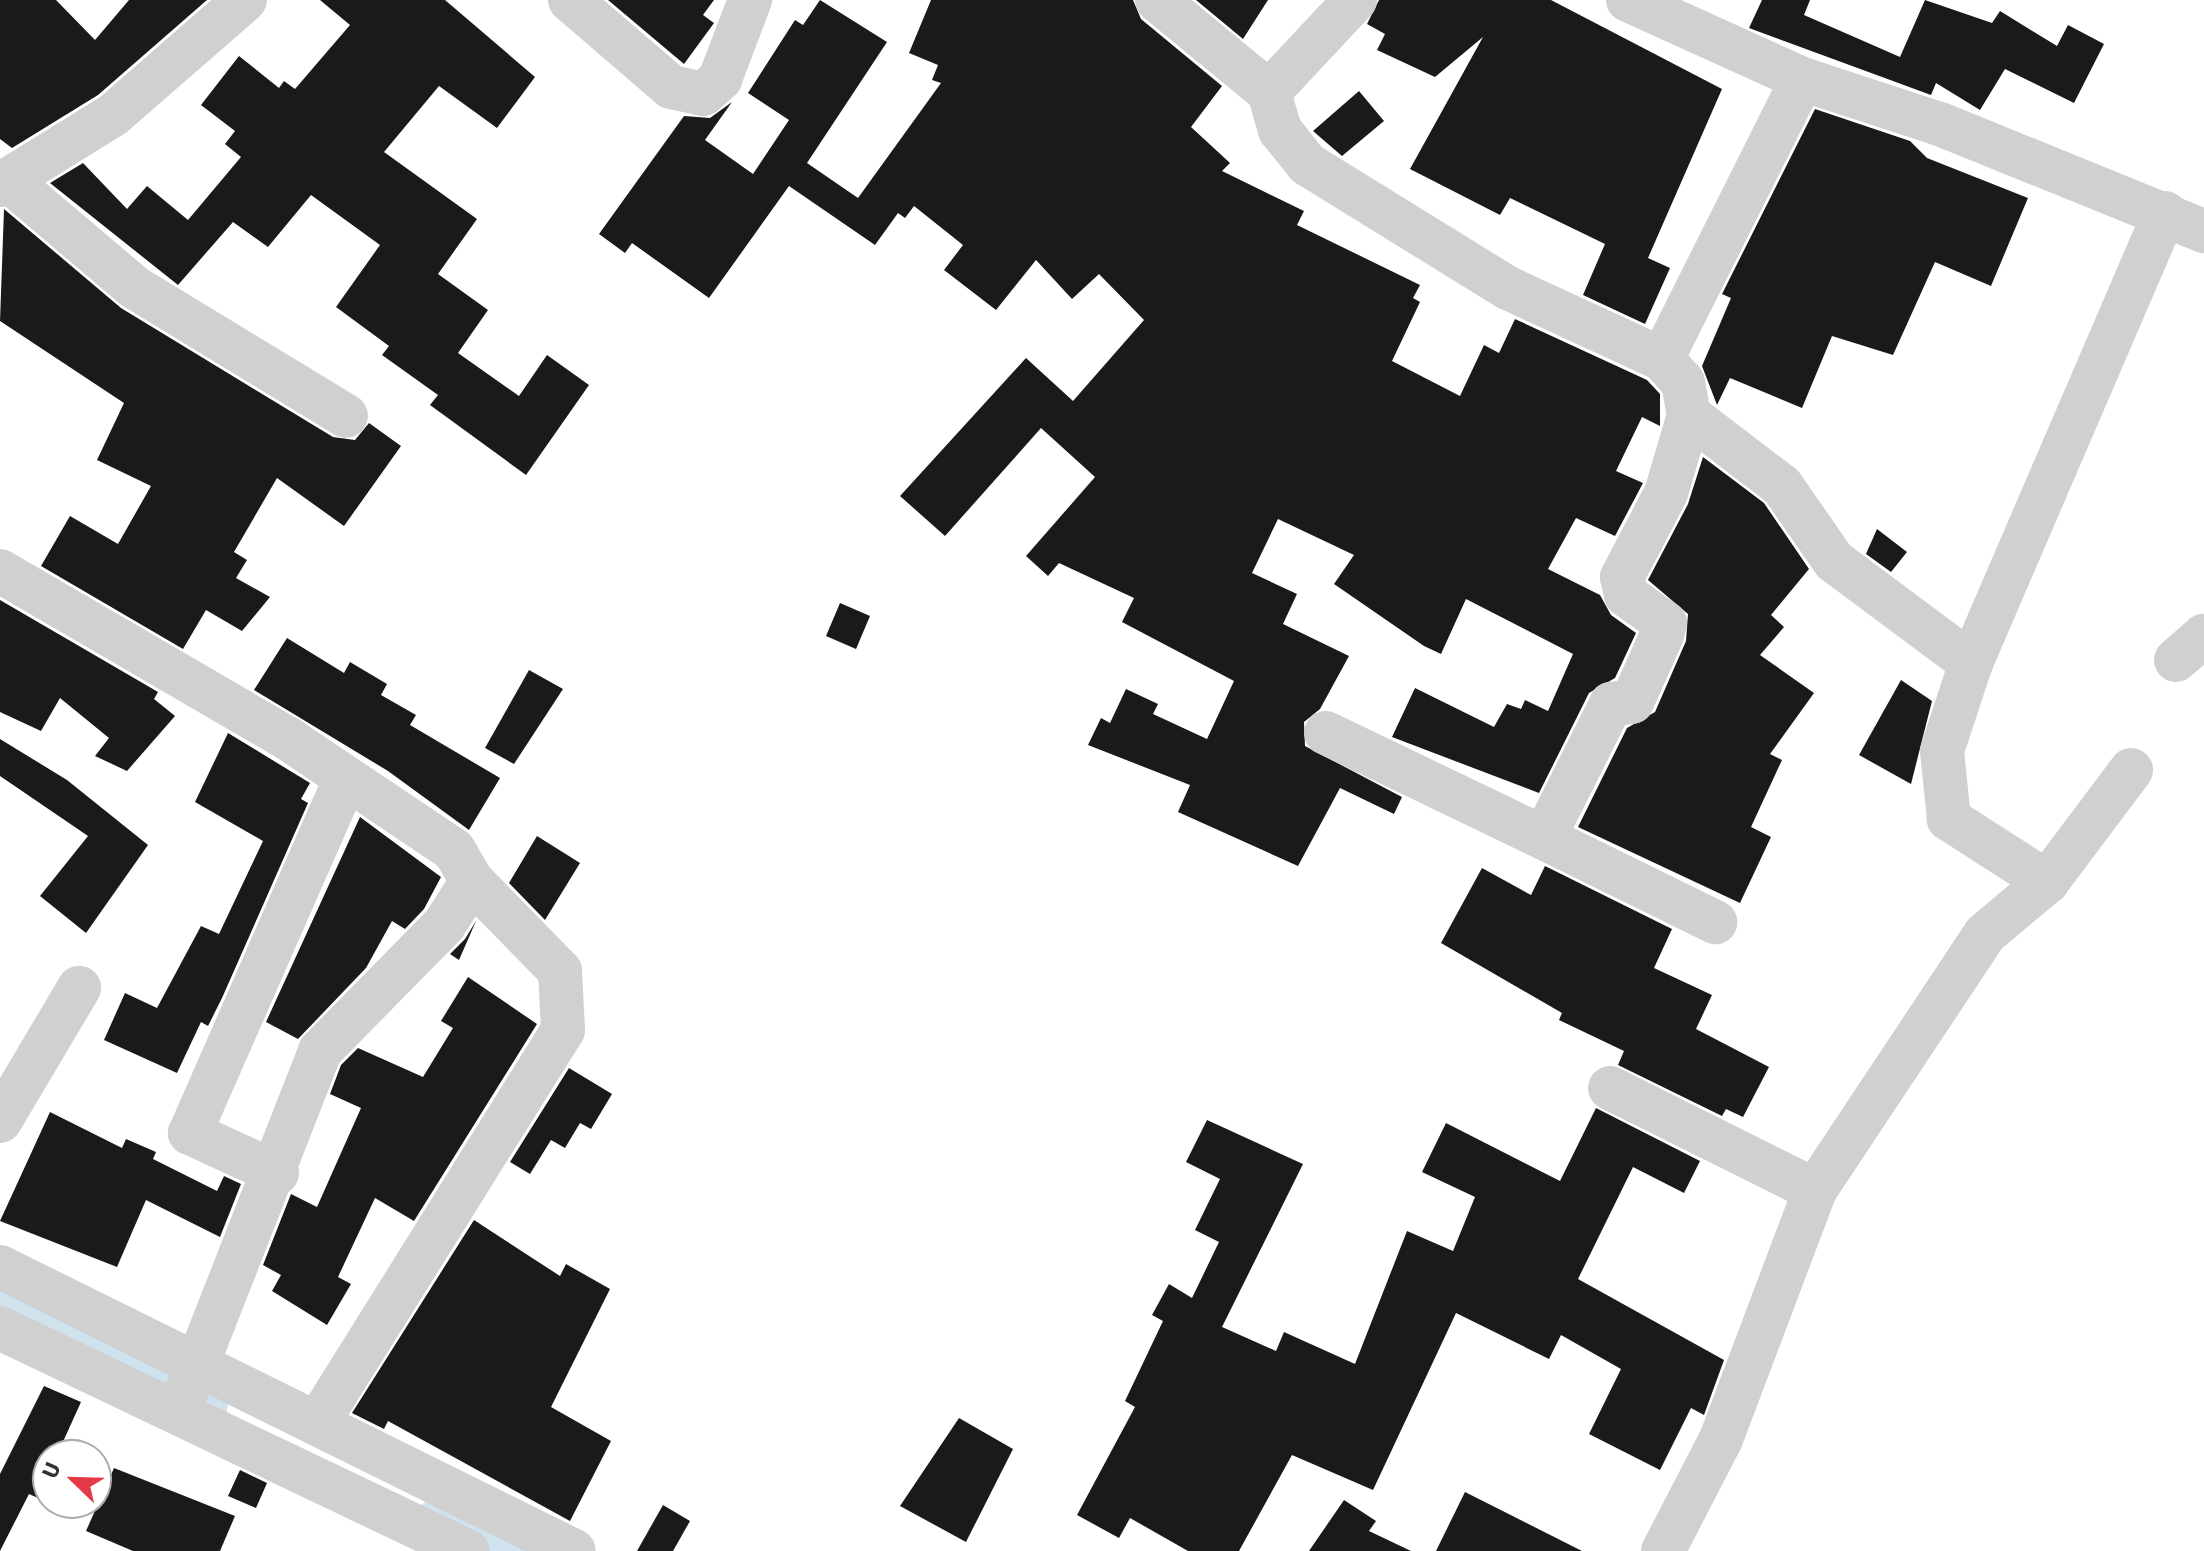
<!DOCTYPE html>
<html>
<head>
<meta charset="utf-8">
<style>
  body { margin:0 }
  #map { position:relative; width:2204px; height:1551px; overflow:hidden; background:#fff; font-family:Signika,sans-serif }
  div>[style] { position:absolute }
  .canal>* { height:40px; margin:-20px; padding:0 20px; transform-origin:20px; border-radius:20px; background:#cfe2ee }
  .building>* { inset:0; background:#1a1a1a }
  .minor>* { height:44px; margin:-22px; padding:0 22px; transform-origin:22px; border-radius:22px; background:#d0d0d0 }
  span { translate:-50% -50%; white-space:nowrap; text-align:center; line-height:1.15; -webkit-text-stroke:8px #fff; paint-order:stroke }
  .north { position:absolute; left:32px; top:1439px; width:80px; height:80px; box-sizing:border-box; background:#fff; border:2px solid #adadad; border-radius:50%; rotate:293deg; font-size:22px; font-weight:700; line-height:32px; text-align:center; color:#333 }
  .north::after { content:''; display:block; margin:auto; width:28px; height:36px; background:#e63946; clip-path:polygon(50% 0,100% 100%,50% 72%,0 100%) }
</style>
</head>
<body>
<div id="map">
  <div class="canal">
    <i style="left:0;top:1293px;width:236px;rotate:28.3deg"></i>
    <i style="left:437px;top:1518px;width:76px;rotate:25.6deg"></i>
  </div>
  <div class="building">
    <i style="clip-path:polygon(0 0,56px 0,95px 40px,129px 0,207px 0,98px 95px,12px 148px,0 139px)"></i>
    <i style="clip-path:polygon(320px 0,445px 0,535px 77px,497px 128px,439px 86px,384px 152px,477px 219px,438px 274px,488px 310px,458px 353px,519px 396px,547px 355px,589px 385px,526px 475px,430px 405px,438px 395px,382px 355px,389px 346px,336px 307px,380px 245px,311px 195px,268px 247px,233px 222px,178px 285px,50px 183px,83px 163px,127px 209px,147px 186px,188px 220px,241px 157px,225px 144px,235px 131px,201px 105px,239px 56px,279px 88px,284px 81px,295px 89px,350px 25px)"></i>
    <i style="clip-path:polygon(608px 0,714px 0,703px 15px,714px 23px,684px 64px)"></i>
    <i style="clip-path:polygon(820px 0,887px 42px,807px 163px,858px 198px,941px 83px,932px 80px,938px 65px,909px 53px,931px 0,1133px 0,1141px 19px,1222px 86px,1191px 127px,1230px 163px,1222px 171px,1304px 211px,1297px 225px,1420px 285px,1413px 298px,1420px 302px,1392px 361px,1460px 396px,1484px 345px,1499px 353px,1515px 319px,1647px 380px,1660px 394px,1660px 426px,1642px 417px,1616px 471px,1643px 483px,1615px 536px,1576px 518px,1548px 569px,1600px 595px,1611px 615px,1636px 633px,1615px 678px,1589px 693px,1539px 793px,1392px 737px,1415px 688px,1494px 727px,1507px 704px,1521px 709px,1525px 700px,1548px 711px,1573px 654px,1466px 599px,1441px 654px,1424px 646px,1334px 584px,1354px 555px,1278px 519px,1252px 573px,1297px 594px,1283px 624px,1349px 656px,1320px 709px,1304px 722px,1305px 746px,1402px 797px,1394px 814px,1340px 788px,1298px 866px,1178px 812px,1190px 785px,1088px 745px,1101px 718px,1110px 723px,1126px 689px,1158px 704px,1153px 714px,1207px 739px,1234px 681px,1122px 622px,1134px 598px,1059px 563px,1048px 576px,1026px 556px,1095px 477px,1041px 428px,945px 536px,900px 496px,1026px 358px,1073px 401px,1144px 320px,1099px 274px,1072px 299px,1036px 260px,996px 310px,944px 270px,963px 245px,914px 206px,905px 218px,898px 213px,875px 245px,789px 186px,709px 298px,632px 243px,625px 253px,599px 234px,684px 116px,710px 118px,732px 102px,705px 140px,753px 174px,789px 120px,748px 93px,795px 20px,803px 25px)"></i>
    <i style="clip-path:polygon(1196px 0,1268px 0,1243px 39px)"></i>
    <i style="clip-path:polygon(1379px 0,1551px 0,1722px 89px,1648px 258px,1670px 268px,1645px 324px,1583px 295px,1605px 244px,1510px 198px,1500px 215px,1410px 169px,1483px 37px,1435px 77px,1377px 50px,1385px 34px,1367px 24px)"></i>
    <i style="clip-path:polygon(1762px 0,1810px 0,1804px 15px,1900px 57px,1925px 0,1992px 23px,2000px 11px,2057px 46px,2068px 25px,2104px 44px,2074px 103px,2005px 69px,1980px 110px,1936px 83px,1931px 95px,1749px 28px)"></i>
    <i style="clip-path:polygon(1359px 91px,1384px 121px,1342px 156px,1313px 131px)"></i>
    <i style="clip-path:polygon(1815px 109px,1910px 141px,1927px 158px,2028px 198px,1991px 286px,1935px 262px,1893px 355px,1832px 336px,1802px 408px,1730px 378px,1717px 405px,1702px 366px,1731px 298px,1722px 294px)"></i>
    <i style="clip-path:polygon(4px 209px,121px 308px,333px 437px,355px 440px,369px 423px,401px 446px,344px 526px,277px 478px,234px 552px,247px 560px,236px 578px,270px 597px,242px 631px,206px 610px,183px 649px,41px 566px,70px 516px,118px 544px,151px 486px,97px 460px,124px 403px,0 321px)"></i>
    <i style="clip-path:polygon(1703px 457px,1764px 503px,1809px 569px,1771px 615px,1784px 627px,1760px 655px,1814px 693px,1770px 754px,1782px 760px,1751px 827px,1771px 837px,1740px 903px,1578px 827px,1627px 728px,1655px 712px,1686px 641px,1688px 614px,1648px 580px,1688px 504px)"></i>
    <i style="clip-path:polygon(1877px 529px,1907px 552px,1891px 572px,1866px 554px)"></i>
    <i style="clip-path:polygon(0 600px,158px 692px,154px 699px,175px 716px,127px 771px,95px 756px,109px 738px,60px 698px,41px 731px,0 712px)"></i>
    <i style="clip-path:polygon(840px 603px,870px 616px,856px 649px,826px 636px)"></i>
    <i style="clip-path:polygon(287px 638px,344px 673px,350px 662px,387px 684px,381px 695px,416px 715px,410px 725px,500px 778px,469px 830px,388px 771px,254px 690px)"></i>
    <i style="clip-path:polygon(529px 670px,563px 689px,514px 764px,485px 748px)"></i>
    <i style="clip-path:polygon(1901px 680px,1932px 701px,1911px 784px,1859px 755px)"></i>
    <i style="clip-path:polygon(228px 733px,310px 783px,301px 799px,308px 803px,222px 998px,208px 1026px,201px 1022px,177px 1073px,104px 1040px,125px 993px,157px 1008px,201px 926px,219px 934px,263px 841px,195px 802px)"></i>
    <i style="clip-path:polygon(0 739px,67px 780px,148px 845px,86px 933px,40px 896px,88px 836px,0 776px)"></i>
    <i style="clip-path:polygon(360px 817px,441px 877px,424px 909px,405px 929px,392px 921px,366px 968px,298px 1039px,266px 1022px)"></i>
    <i style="clip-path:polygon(537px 836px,580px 863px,545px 920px,509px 883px)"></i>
    <i style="clip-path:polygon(1545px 866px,1672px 929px,1654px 968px,1712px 995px,1696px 1029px,1769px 1067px,1743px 1117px,1726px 1109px,1722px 1116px,1618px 1065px,1624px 1051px,1559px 1020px,1562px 1013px,1441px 943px,1482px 868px,1531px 895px)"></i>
    <i style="clip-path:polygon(476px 921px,459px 960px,450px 954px,465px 939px)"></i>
    <i style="clip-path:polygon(468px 977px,537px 1024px,414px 1221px,375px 1198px,338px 1277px,351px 1284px,327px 1325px,272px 1291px,281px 1275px,263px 1265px,291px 1194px,317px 1207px,361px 1108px,330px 1094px,341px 1065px,358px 1048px,423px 1077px,453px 1028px,441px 1021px)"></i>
    <i style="clip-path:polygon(569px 1068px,612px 1094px,591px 1129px,580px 1123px,565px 1148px,551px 1140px,530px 1174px,510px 1162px)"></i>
    <i style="clip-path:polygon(1596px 1108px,1700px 1161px,1684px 1193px,1633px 1167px,1578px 1279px,1724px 1360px,1704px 1415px,1691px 1408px,1660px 1470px,1589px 1434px,1621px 1369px,1561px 1335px,1549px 1359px,1456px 1313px,1373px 1490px,1292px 1455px,1239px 1551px,1188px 1551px,1130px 1518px,1119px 1538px,1077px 1515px,1135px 1407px,1125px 1401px,1163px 1321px,1152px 1315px,1169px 1284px,1192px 1298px,1219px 1242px,1195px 1230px,1220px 1179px,1186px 1162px,1207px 1120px,1303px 1164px,1222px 1327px,1276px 1351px,1284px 1332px,1355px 1364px,1407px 1231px,1453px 1251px,1475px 1197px,1422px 1172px,1446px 1123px,1560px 1181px)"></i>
    <i style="clip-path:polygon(50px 1112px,122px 1148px,126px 1139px,156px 1152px,153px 1159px,217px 1191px,224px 1176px,241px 1184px,220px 1237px,146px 1200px,117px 1267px,0 1221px)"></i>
    <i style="clip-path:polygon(474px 1220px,560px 1276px,566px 1264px,610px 1289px,551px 1407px,611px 1441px,570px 1521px,388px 1421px,384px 1429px,352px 1413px)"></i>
    <i style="clip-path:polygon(44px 1386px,81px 1402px,57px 1455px,48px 1455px,38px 1498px,29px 1494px,0 1551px,0 1474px)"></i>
    <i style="clip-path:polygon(959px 1418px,1013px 1449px,966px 1542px,900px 1506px)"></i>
    <i style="clip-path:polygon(114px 1468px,235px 1516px,220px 1551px,133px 1551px,86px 1531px)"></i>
    <i style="clip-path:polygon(240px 1470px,267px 1483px,256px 1508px,228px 1496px)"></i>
    <i style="clip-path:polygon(1465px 1492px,1582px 1551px,1436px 1551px)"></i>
    <i style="clip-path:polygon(1344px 1500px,1376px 1521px,1369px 1531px,1411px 1551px,1309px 1551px)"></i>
    <i style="clip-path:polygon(663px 1505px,690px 1521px,673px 1551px,637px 1551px)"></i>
  </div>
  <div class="minor">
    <i style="left:570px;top:0;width:133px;rotate:40.7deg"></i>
    <i style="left:671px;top:87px;width:33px;rotate:12deg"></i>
    <i style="left:703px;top:94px;width:23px;rotate:-41deg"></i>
    <i style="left:720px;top:79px;width:85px;rotate:-69.2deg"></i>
    <i style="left:1157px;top:0;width:145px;rotate:39.4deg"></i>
    <i style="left:1269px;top:92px;width:126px;rotate:-46.9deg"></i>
    <i style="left:1628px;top:0;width:191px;rotate:24.4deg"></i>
    <i style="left:1802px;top:79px;width:145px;rotate:18.1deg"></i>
    <i style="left:1940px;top:124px;width:285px;rotate:22.1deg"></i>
    <i style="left:1269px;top:92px;width:40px;rotate:74deg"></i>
    <i style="left:1280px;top:130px;width:43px;rotate:51.5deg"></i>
    <i style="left:1307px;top:164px;width:236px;rotate:31.7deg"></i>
    <i style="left:1508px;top:288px;width:170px;rotate:24.8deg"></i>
    <i style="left:1662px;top:359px;width:31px;rotate:48deg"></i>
    <i style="left:1683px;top:382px;width:34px;rotate:80deg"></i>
    <i style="left:1689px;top:415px;width:117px;rotate:37.4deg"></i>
    <i style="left:1782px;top:486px;width:91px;rotate:55.3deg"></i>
    <i style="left:1834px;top:561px;width:171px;rotate:36.7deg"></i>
    <i style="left:8px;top:180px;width:165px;rotate:40.3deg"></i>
    <i style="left:134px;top:287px;width:248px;rotate:31.3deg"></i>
    <i style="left:0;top:185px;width:133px;rotate:-31.8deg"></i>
    <i style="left:113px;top:115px;width:175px;rotate:-41.1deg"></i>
    <i style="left:1662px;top:359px;width:313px;rotate:-63.4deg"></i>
    <i style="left:1689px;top:415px;width:81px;rotate:106.4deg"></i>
    <i style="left:1666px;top:493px;width:95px;rotate:117.6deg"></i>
    <i style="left:1622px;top:577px;width:18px;rotate:77deg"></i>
    <i style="left:1626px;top:595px;width:48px;rotate:35.7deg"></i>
    <i style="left:1665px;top:623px;width:12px;rotate:104deg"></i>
    <i style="left:1662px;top:635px;width:73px;rotate:114.1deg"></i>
    <i style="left:1632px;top:702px;width:21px;rotate:175deg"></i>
    <i style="left:1611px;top:704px;width:150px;rotate:116.6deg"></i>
    <i style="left:1544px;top:838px;width:191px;rotate:26.2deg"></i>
    <i style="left:0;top:571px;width:336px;rotate:30.2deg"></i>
    <i style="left:290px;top:740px;width:197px;rotate:33.9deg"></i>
    <i style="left:454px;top:850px;width:36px;rotate:60deg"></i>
    <i style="left:472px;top:881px;width:126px;rotate:45.6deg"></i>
    <i style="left:560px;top:971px;width:59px;rotate:87.1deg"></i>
    <i style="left:563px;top:1030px;width:464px;rotate:122deg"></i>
    <i style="left:2176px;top:660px;width:37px;rotate:-41deg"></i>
    <i style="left:1326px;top:733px;width:242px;rotate:25.7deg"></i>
    <i style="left:2047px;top:882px;width:117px;rotate:-147.3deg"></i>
    <i style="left:1949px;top:819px;width:68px;rotate:-95.9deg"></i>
    <i style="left:1942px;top:751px;width:93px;rotate:-71.8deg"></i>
    <i style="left:1971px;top:663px;width:490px;rotate:-66.7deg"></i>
    <i style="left:1610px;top:1088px;width:229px;rotate:26.5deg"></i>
    <i style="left:0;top:1121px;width:155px;rotate:-59.3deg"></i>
    <i style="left:277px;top:1173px;width:96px;rotate:-155.3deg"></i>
    <i style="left:190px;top:1133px;width:386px;rotate:-66.3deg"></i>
    <i style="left:0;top:1267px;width:640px;rotate:26.32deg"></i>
    <i style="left:0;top:1328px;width:518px;rotate:25.53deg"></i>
    <i style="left:179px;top:1411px;width:387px;rotate:-68.6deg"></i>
    <i style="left:320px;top:1051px;width:177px;rotate:-45.5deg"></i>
    <i style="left:444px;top:925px;width:52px;rotate:-57.5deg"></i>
    <i style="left:1663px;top:1551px;width:126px;rotate:-62.6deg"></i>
    <i style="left:1721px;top:1439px;width:266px;rotate:-69.3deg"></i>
    <i style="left:1815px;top:1190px;width:307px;rotate:-56.4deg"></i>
    <i style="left:1985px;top:934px;width:81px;rotate:-40deg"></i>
    <i style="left:2047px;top:882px;width:140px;rotate:-53.1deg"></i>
  </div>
  <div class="north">U</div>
</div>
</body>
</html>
